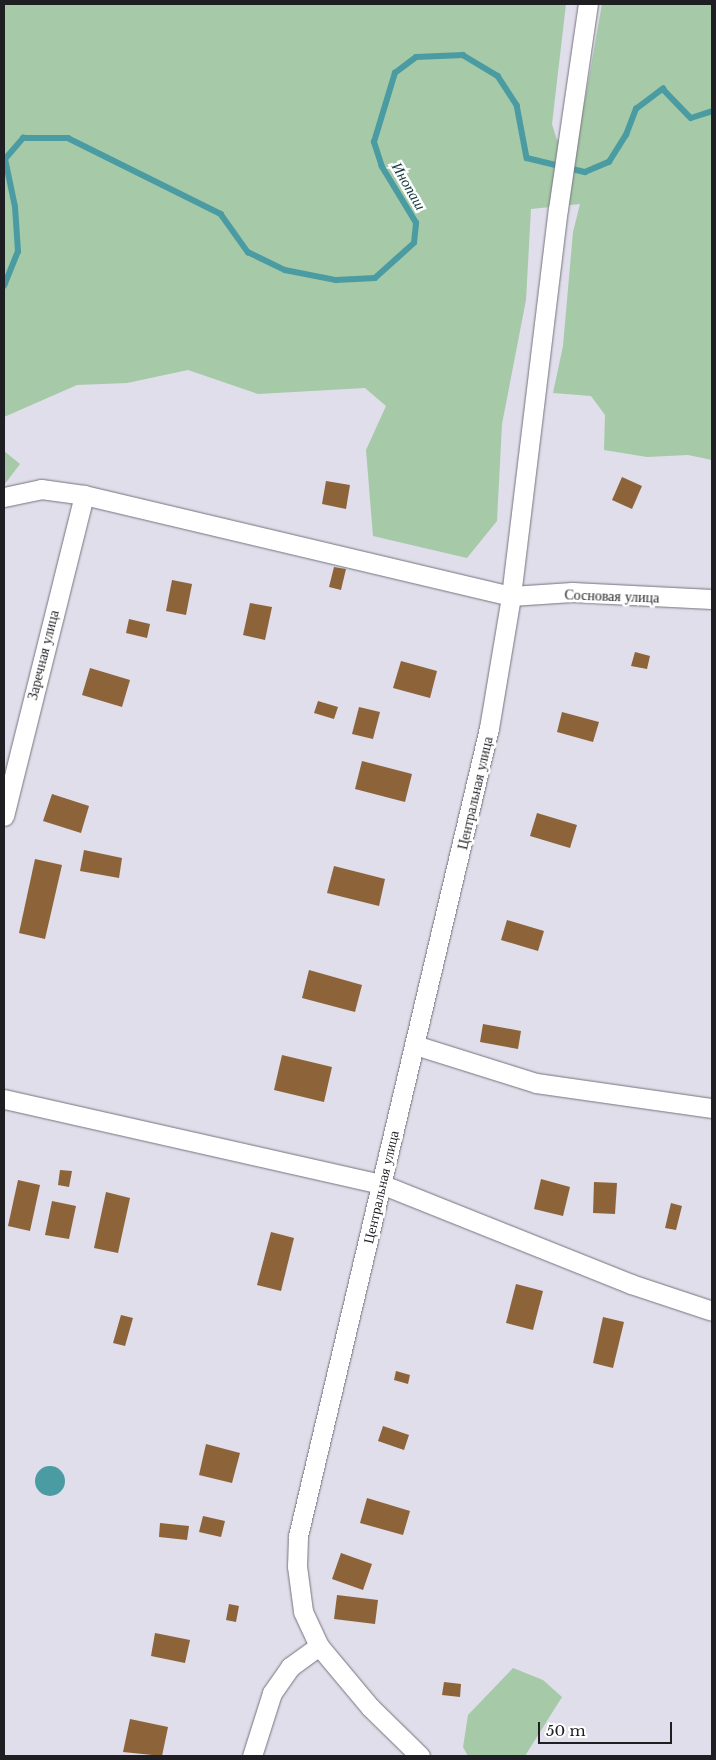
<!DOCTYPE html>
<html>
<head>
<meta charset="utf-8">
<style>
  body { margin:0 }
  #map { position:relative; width:716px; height:1760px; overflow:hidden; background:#dfdeea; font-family:"Libre Baskerville",serif }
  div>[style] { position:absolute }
  .green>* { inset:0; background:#a6c9a8 }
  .water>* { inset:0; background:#4a9ca2 }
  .round { border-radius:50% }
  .stream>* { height:5.5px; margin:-2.75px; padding:0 2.75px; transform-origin:2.75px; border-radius:2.75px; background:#4a9ca2 }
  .building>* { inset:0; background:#8d6339 }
  .roads { filter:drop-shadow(0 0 1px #75737e) drop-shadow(0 0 1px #75737e) }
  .minor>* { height:19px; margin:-9.5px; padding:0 9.5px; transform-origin:9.5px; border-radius:9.5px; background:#fff }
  span { translate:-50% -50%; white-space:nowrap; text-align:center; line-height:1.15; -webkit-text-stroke:5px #fff; paint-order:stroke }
  .street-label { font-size:14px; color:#1f1e23 }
  .water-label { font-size:15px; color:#11383c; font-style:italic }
  .frame { position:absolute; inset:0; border:5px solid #1f1e23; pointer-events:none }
  .scale { position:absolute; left:538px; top:1722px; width:134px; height:22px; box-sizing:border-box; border:2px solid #1f1e23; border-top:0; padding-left:6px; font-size:15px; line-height:18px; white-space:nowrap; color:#1f1e23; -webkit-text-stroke:4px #fff; paint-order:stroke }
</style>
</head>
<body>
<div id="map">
  <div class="green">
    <i style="clip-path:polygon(4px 4px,566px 4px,552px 124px,557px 140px,575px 137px,585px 100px,602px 4px,712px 4px,712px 460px,688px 455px,647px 457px,604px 450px,605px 415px,591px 396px,553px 393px,563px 346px,573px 232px,580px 204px,531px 209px,526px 300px,502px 424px,497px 521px,467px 558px,373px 536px,366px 450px,386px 406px,365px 388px,258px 394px,188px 370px,127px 383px,77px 385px,4px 417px)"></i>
    <i style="clip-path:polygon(4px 451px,20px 464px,4px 485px)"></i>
    <i style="clip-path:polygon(513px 1668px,543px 1680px,562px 1697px,525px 1756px,468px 1756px,463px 1747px,468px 1715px)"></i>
  </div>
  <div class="water">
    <i class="round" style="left:35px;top:1466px;width:30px;height:30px"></i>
  </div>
  <div class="stream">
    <i style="left:4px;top:286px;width:37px;rotate:-68deg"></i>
    <i style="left:18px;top:252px;width:45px;rotate:-93.8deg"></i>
    <i style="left:15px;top:207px;width:49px;rotate:-101.8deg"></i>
    <i style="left:5px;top:159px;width:28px;rotate:-49deg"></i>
    <i style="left:23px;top:138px;width:45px"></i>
    <i style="left:68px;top:138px;width:171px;rotate:26.4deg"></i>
    <i style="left:221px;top:214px;width:47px;rotate:54.6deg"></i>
    <i style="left:248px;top:252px;width:41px;rotate:25.9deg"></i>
    <i style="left:285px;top:270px;width:52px;rotate:11.1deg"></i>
    <i style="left:336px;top:280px;width:39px;rotate:-3deg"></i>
    <i style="left:375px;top:278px;width:52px;rotate:-41.9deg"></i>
    <i style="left:414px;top:243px;width:20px;rotate:-84deg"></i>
    <i style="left:416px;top:223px;width:66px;rotate:-121.3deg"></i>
    <i style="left:382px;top:167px;width:26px;rotate:-108deg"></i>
    <i style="left:374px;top:142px;width:72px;rotate:-73.1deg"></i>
    <i style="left:395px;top:73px;width:26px;rotate:-37deg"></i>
    <i style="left:416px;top:57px;width:47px;rotate:-2.4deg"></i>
    <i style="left:463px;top:55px;width:41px;rotate:31deg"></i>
    <i style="left:498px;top:76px;width:35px;rotate:57deg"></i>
    <i style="left:517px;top:105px;width:54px;rotate:79.3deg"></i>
    <i style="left:527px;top:158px;width:60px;rotate:13.6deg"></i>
    <i style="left:585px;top:172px;width:26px;rotate:-23deg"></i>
    <i style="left:609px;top:162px;width:32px;rotate:-58deg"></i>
    <i style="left:626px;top:135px;width:28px;rotate:-69deg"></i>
    <i style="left:636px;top:109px;width:34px;rotate:-37deg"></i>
    <i style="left:663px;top:89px;width:40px;rotate:46deg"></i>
    <i style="left:691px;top:118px;width:22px;rotate:-18deg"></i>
  </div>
  <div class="building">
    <i style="clip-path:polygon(622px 477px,642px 486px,632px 509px,612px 500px)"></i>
    <i style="clip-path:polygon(326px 481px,350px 485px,346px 509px,322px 504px)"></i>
    <i style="clip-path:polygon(334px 567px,346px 569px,341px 590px,329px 587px)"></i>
    <i style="clip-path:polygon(172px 580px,192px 584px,186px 615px,166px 611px)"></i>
    <i style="clip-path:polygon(250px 603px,272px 607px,265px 640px,243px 635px)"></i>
    <i style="clip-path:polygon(129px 619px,150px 624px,147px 638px,126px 633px)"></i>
    <i style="clip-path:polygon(635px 652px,650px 656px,647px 669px,631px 666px)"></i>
    <i style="clip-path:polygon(401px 661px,437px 671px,430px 698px,393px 688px)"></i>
    <i style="clip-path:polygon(90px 668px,130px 680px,122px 707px,82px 695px)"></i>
    <i style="clip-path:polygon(318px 701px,338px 707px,334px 719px,314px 713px)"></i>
    <i style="clip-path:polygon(359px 707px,380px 712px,373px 739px,352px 734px)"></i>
    <i style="clip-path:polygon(562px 712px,599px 722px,593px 742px,557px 732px)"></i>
    <i style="clip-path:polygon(362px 761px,412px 774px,405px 802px,355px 789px)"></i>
    <i style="clip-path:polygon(52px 794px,89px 806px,81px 833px,43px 821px)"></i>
    <i style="clip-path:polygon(537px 813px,577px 825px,570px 848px,530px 836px)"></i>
    <i style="clip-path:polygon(84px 850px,122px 858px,119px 878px,80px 871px)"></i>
    <i style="clip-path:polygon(35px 859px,62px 865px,45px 939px,19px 933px)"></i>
    <i style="clip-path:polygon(334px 866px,385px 879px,379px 906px,327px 893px)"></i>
    <i style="clip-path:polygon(507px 920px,544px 931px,538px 951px,501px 940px)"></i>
    <i style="clip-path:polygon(309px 970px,362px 985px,355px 1012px,302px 998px)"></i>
    <i style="clip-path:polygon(483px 1024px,521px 1031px,518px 1049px,480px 1042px)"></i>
    <i style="clip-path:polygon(282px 1055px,332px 1067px,324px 1102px,274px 1090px)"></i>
    <i style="clip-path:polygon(60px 1170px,72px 1171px,69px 1187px,58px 1185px)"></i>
    <i style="clip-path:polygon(541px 1179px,570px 1187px,563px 1216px,534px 1209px)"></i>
    <i style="clip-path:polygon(18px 1180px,40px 1185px,30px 1231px,8px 1226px)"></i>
    <i style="clip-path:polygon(594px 1182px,617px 1183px,615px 1214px,593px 1213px)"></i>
    <i style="clip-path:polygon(106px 1192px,130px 1198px,118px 1253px,94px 1248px)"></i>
    <i style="clip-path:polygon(52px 1201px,76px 1206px,69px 1239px,45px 1235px)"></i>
    <i style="clip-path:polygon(671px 1203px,682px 1206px,676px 1230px,665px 1228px)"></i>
    <i style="clip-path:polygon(271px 1232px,294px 1238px,281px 1291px,257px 1285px)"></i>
    <i style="clip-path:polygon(516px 1284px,543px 1291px,533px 1330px,506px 1323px)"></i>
    <i style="clip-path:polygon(121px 1315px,133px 1318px,125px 1346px,113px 1343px)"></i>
    <i style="clip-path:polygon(603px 1317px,624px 1322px,613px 1368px,593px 1363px)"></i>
    <i style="clip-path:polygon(396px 1371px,410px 1375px,408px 1384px,394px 1380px)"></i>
    <i style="clip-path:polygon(383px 1426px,409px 1435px,404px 1450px,378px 1441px)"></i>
    <i style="clip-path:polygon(206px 1444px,240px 1453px,232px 1483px,199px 1475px)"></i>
    <i style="clip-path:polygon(367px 1498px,410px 1511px,403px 1535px,360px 1523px)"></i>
    <i style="clip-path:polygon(203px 1516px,225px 1521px,221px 1537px,199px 1532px)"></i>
    <i style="clip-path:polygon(160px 1523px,189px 1526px,187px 1540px,159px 1537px)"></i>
    <i style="clip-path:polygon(341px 1553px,372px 1564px,363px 1590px,332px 1579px)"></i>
    <i style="clip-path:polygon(337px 1595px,378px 1600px,375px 1624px,334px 1619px)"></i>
    <i style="clip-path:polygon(229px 1604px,239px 1606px,236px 1622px,226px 1620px)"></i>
    <i style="clip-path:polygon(155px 1633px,190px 1640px,185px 1663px,151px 1656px)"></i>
    <i style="clip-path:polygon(444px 1682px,461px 1684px,460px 1697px,442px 1695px)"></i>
    <i style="clip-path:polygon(130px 1719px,168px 1727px,162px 1756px,123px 1752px)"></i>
  </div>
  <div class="roads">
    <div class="minor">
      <i style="left:4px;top:497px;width:38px;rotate:-12deg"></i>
      <i style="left:41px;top:489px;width:43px;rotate:7.9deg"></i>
      <i style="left:84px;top:495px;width:439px;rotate:13.3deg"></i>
      <i style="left:511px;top:596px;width:61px;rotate:-3.8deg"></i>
      <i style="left:572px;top:592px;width:140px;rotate:2.9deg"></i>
      <i style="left:4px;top:816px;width:331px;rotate:-76deg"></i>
      <i style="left:415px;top:1045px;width:127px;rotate:17.4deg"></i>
      <i style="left:536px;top:1083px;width:178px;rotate:8.1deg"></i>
      <i style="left:4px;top:1099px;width:386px;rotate:12.7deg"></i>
      <i style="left:381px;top:1184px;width:269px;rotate:21.8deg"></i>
      <i style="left:631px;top:1284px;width:85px;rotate:18.4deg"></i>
      <i style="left:252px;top:1756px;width:66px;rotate:-72.4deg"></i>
      <i style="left:272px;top:1693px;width:32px;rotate:-55deg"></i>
      <i style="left:290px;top:1667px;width:36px;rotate:-36deg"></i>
      <i style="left:420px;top:1756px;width:70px;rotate:-135.6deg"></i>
      <i style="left:370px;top:1707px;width:80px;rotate:-129.9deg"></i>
      <i style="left:319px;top:1646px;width:38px;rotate:-115deg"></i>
      <i style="left:303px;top:1611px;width:45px;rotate:-97.6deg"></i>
      <i style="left:297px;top:1566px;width:30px;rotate:-88deg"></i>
      <i style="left:298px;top:1536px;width:830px;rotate:-76.7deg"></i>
      <i style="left:489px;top:728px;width:134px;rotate:-80.5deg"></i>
      <i style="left:511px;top:596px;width:390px;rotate:-83.1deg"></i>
      <i style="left:558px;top:209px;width:207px;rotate:-81.7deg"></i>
    </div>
  </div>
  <div class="street-label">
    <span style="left:612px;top:596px;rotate:2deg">Сосновая улица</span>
    <span style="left:43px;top:655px;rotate:-76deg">Заречная улица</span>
    <span style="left:475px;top:793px;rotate:-77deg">Центральная улица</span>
    <span style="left:381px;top:1187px;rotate:-77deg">Центральная улица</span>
  </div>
  <div class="water-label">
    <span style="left:409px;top:186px;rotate:60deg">Инопаш</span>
  </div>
  <div class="frame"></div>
  <div class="scale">50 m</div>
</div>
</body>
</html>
